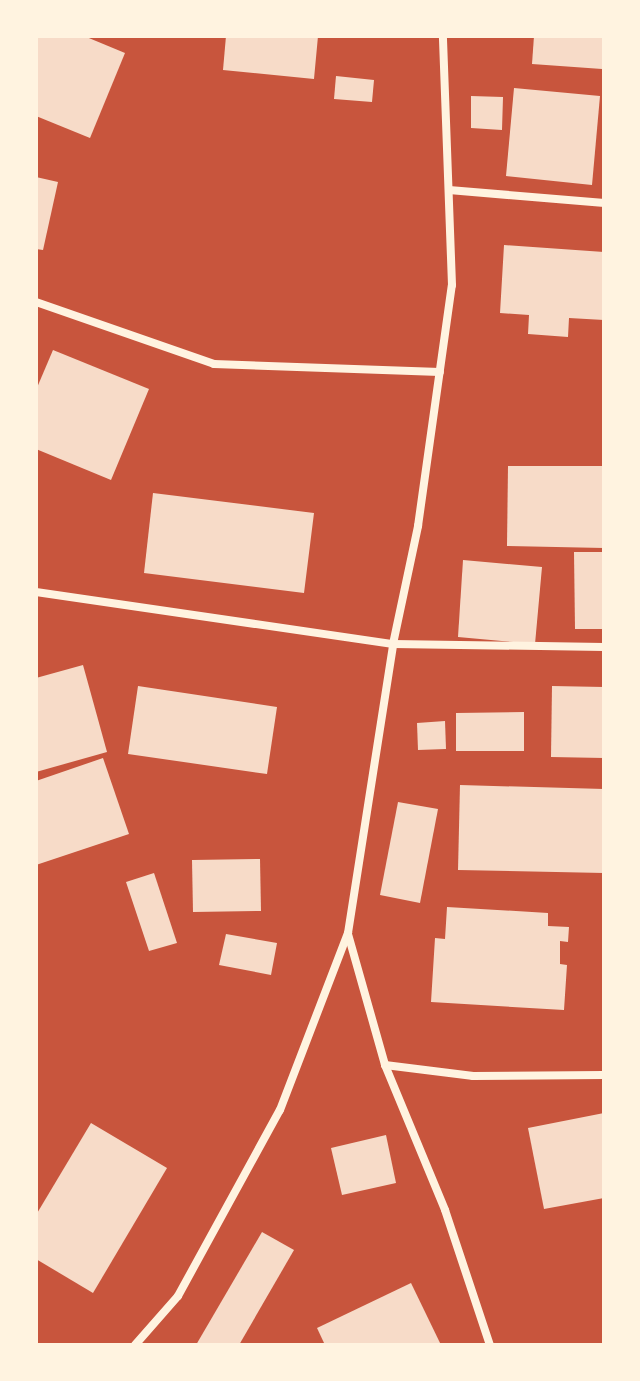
<!DOCTYPE html>
<html>
<head>
<meta charset="utf-8">
<style>
  body { margin:0 }
  #map { position:relative; width:640px; height:1381px; overflow:hidden; background:#c8553d; font-family:"Asap Condensed",sans-serif }
  div>[style] { position:absolute }
  .building>* { inset:0; background:#f7dbc8 }
  .minor>* { height:8px; margin:-4px; padding:0 4px; transform-origin:4px; border-radius:4px; background:#fff3e0 }
  span { translate:-50% -50%; white-space:nowrap; text-align:center; line-height:1.15; -webkit-text-stroke:7px #fff3e0; paint-order:stroke }
  .frame { position:absolute; inset:0; border:38px solid #fff3e0; pointer-events:none }
</style>
</head>
<body>
<div id="map">
  <div class="building">
    <i style="clip-path:polygon(36px 36px,84px 36px,125px 53px,90px 138px,36px 116px)"></i>
    <i style="clip-path:polygon(226px 36px,318px 36px,314px 79px,223px 70px)"></i>
    <i style="clip-path:polygon(534px 36px,604px 36px,602px 69px,532px 64px)"></i>
    <i style="clip-path:polygon(336px 76px,374px 80px,372px 102px,334px 99px)"></i>
    <i style="clip-path:polygon(514px 88px,600px 96px,592px 185px,506px 176px)"></i>
    <i style="clip-path:polygon(471px 96px,503px 97px,502px 130px,471px 128px)"></i>
    <i style="clip-path:polygon(36px 177px,58px 182px,43px 250px,36px 249px)"></i>
    <i style="clip-path:polygon(504px 245px,604px 252px,604px 320px,569px 318px,568px 337px,528px 334px,529px 315px,500px 313px)"></i>
    <i style="clip-path:polygon(53px 350px,149px 389px,111px 480px,36px 449px,36px 390px)"></i>
    <i style="clip-path:polygon(508px 466px,604px 466px,604px 548px,507px 546px)"></i>
    <i style="clip-path:polygon(153px 493px,314px 513px,304px 593px,144px 573px)"></i>
    <i style="clip-path:polygon(574px 552px,604px 552px,604px 629px,575px 629px)"></i>
    <i style="clip-path:polygon(463px 560px,542px 567px,535px 644px,458px 637px)"></i>
    <i style="clip-path:polygon(83px 665px,107px 752px,36px 772px,36px 678px)"></i>
    <i style="clip-path:polygon(138px 686px,277px 707px,267px 774px,128px 754px)"></i>
    <i style="clip-path:polygon(552px 686px,604px 687px,604px 758px,551px 757px)"></i>
    <i style="clip-path:polygon(524px 712px,524px 751px,456px 751px,456px 713px)"></i>
    <i style="clip-path:polygon(445px 721px,446px 749px,418px 750px,417px 723px)"></i>
    <i style="clip-path:polygon(103px 758px,129px 834px,36px 865px,36px 781px)"></i>
    <i style="clip-path:polygon(460px 785px,604px 789px,604px 873px,458px 870px)"></i>
    <i style="clip-path:polygon(398px 802px,438px 809px,420px 903px,380px 895px)"></i>
    <i style="clip-path:polygon(260px 859px,261px 911px,193px 912px,192px 860px)"></i>
    <i style="clip-path:polygon(154px 873px,177px 943px,149px 951px,126px 882px)"></i>
    <i style="clip-path:polygon(447px 907px,548px 913px,548px 926px,569px 927px,568px 942px,560px 941px,560px 964px,567px 965px,564px 1010px,431px 1002px,435px 938px,445px 939px)"></i>
    <i style="clip-path:polygon(226px 934px,277px 943px,271px 975px,219px 965px)"></i>
    <i style="clip-path:polygon(604px 1113px,604px 1198px,544px 1209px,528px 1128px)"></i>
    <i style="clip-path:polygon(91px 1123px,167px 1168px,93px 1293px,36px 1259px,36px 1215px)"></i>
    <i style="clip-path:polygon(386px 1135px,396px 1183px,342px 1195px,331px 1148px)"></i>
    <i style="clip-path:polygon(262px 1232px,294px 1250px,239px 1345px,196px 1345px)"></i>
    <i style="clip-path:polygon(411px 1283px,441px 1345px,325px 1345px,317px 1328px)"></i>
  </div>
  <div class="minor">
    <i style="left:449px;top:190px;width:156px;rotate:4.8deg"></i>
    <i style="left:36px;top:302px;width:188px;rotate:19.2deg"></i>
    <i style="left:214px;top:364px;width:226px;rotate:2deg"></i>
    <i style="left:36px;top:592px;width:361px;rotate:8.3deg"></i>
    <i style="left:393px;top:644px;width:211px;rotate:0.8deg"></i>
    <i style="left:348px;top:934px;width:136px;rotate:74.2deg"></i>
    <i style="left:385px;top:1065px;width:157px;rotate:67.5deg"></i>
    <i style="left:445px;top:1210px;width:142px;rotate:71.6deg"></i>
    <i style="left:385px;top:1065px;width:89px;rotate:7.1deg"></i>
    <i style="left:473px;top:1076px;width:131px;rotate:-0.4deg"></i>
    <i style="left:135px;top:1345px;width:65px;rotate:-48.7deg"></i>
    <i style="left:178px;top:1296px;width:212px;rotate:-61.3deg"></i>
    <i style="left:280px;top:1110px;width:190px;rotate:-69deg"></i>
    <i style="left:348px;top:933px;width:292px;rotate:-81.1deg"></i>
    <i style="left:393px;top:644px;width:121px;rotate:-78deg"></i>
    <i style="left:418px;top:526px;width:243px;rotate:-82deg"></i>
    <i style="left:452px;top:285px;width:249px;rotate:-92.1deg"></i>
  </div>
  <div class="frame"></div>
</div>
</body>
</html>
